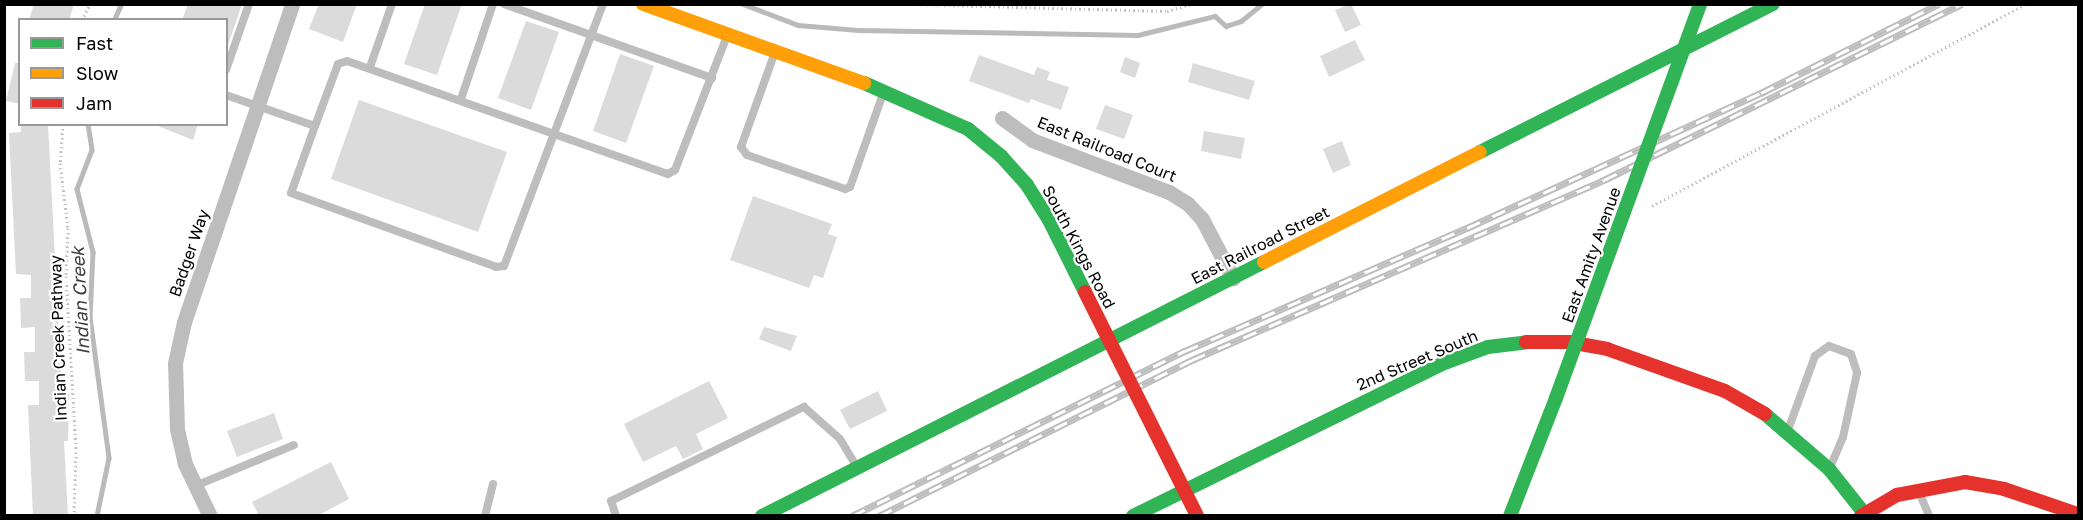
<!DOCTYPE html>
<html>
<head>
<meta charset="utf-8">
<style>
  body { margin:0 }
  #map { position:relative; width:2083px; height:520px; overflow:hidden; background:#fff; font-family:"Golos Text",sans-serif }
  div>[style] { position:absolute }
  .stream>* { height:4.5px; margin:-2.25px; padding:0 2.25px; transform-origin:2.25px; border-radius:2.25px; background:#bababa }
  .building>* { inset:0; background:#dbdbdb }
  .path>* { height:3px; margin-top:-1.5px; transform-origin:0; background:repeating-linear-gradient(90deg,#c2c2c2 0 1.5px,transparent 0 4.5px) }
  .lane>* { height:8px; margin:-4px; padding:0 4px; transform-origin:4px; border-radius:4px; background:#bdbdbd }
  .street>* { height:15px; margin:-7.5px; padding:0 7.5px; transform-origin:7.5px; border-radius:7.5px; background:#bdbdbd }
  .fast>* { height:14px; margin:-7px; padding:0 7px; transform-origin:7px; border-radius:7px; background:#30b455 }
  .slow>* { height:14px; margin:-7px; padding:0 7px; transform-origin:7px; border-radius:7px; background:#ff9f0a }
  .jam>* { height:14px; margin:-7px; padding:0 7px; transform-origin:7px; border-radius:7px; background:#e5322d }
  .rail>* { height:7px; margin-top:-3.5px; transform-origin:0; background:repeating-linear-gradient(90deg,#fff 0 14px,#bdbdbd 0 28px); box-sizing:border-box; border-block:2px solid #bdbdbd }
  .fast-bridge>* { height:14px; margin:-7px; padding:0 7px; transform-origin:7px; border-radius:7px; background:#30b455 }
  .jam-bridge>* { height:14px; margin:-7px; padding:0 7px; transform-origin:7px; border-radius:7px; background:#e5322d }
  span { translate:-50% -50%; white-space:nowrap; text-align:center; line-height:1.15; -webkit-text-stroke:4.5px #fff; paint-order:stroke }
  .street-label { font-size:16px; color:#000 }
  .water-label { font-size:18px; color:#3d3d3d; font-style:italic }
  .frame { position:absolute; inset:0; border:6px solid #000; pointer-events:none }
  .legend { position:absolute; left:18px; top:18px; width:210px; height:108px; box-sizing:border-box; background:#fff; border:2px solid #999; margin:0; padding:8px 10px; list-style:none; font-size:18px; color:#000 }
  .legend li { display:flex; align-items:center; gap:12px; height:30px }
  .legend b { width:30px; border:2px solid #999 }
</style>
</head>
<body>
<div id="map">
  <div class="stream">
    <i style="left:743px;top:4px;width:59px;rotate:20.9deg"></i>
    <i style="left:798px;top:25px;width:60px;rotate:4.8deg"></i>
    <i style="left:858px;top:30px;width:280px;rotate:1deg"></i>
    <i style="left:1138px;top:35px;width:79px;rotate:-13.9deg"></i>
    <i style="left:1215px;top:16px;width:15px;rotate:42deg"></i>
    <i style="left:1226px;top:26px;width:16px;rotate:-18deg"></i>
    <i style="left:1241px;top:21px;width:27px;rotate:-39deg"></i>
    <i style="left:114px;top:20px;width:17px;rotate:-66deg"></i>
    <i style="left:88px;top:124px;width:26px;rotate:81deg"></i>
    <i style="left:92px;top:150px;width:42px;rotate:111deg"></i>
    <i style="left:77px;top:189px;width:65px;rotate:75.7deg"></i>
    <i style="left:93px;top:252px;width:65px;rotate:92.6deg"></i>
    <i style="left:90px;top:317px;width:142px;rotate:82.3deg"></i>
    <i style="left:109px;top:458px;width:59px;rotate:101.7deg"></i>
  </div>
  <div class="building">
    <i style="clip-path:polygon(34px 4px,74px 4px,69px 20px,29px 20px)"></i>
    <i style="clip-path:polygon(188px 4px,242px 4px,228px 45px,226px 20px,182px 20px)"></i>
    <i style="clip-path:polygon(319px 4px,357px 4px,343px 42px,309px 29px)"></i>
    <i style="clip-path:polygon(425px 4px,462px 4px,437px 75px,404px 64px)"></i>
    <i style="clip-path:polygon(1351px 4px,1361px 25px,1345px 32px,1335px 10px)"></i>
    <i style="clip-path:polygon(526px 21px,559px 32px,531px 110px,498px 98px)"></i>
    <i style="clip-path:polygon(1355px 40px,1365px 60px,1329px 77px,1320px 56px)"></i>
    <i style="clip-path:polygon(620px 54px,654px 66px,626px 143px,593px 131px)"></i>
    <i style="clip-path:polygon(979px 55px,1034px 75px,1037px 67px,1050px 72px,1047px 80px,1069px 87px,1061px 110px,1031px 99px,1029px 103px,969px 81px)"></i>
    <i style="clip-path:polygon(1125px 57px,1140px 63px,1135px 78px,1120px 72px)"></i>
    <i style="clip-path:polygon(15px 63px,20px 63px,20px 104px,6px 101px)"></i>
    <i style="clip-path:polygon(1193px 63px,1255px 81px,1249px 100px,1188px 82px)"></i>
    <i style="clip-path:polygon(359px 100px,507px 152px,478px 232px,331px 179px)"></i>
    <i style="clip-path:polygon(1105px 105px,1133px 115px,1124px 139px,1096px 129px)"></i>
    <i style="clip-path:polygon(21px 124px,48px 124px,62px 394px,69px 394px,68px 441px,64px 441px,68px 516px,33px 516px,28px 405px,39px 405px,39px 381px,25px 381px,24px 352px,35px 352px,35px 327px,21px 328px,20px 298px,31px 298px,31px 275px,16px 274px,9px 133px,21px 132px)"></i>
    <i style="clip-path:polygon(153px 124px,198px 124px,193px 140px)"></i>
    <i style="clip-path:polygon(1204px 131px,1245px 138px,1241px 159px,1201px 151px)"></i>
    <i style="clip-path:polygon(1342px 141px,1351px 165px,1333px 173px,1323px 149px)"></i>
    <i style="clip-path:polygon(753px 196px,832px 224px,828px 234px,837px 237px,823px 278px,814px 275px,809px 288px,730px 260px)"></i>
    <i style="clip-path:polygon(764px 327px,797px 336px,791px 351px,759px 339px)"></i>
    <i style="clip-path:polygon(709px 381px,728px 418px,696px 434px,703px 449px,683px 459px,676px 446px,643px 462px,624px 424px)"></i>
    <i style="clip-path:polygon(878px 391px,887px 411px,850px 429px,840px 410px)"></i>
    <i style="clip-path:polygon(274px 413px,283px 439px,237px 457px,227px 431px)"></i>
    <i style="clip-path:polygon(331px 462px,349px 499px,317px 516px,259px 516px,252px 502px)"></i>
  </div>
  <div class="path">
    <i style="left:913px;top:4px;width:254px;rotate:1.6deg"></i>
    <i style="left:1167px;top:11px;width:25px;rotate:-16deg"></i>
    <i style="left:82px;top:20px;width:18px;rotate:-63deg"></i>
    <i style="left:63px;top:124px;width:39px;rotate:94deg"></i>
    <i style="left:60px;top:163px;width:65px;rotate:83deg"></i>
    <i style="left:68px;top:228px;width:48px;rotate:92.4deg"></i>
    <i style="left:66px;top:276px;width:176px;rotate:86.7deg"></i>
    <i style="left:76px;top:452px;width:64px;rotate:91.8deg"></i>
    <i style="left:1652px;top:206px;width:425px;rotate:-28.4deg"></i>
  </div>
  <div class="lane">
    <i style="left:504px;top:4px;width:221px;rotate:19.6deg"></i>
    <i style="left:775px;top:52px;width:101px;rotate:109.7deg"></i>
    <i style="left:741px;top:147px;width:10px;rotate:53deg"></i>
    <i style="left:747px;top:155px;width:104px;rotate:19.1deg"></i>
    <i style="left:845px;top:189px;width:5px;rotate:-22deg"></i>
    <i style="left:850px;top:187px;width:102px;rotate:-70.5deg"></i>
    <i style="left:370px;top:67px;width:67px;rotate:-70.8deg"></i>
    <i style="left:226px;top:70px;width:70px;rotate:-70.8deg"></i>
    <i style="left:226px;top:95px;width:94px;rotate:19.2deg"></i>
    <i style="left:315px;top:126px;width:66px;rotate:-69.6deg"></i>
    <i style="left:338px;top:64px;width:9px;rotate:-18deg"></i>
    <i style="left:347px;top:61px;width:340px;rotate:19.4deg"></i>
    <i style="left:668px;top:174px;width:8px;rotate:-30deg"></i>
    <i style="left:675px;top:170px;width:144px;rotate:-68.8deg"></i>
    <i style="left:461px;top:99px;width:100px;rotate:-71.4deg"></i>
    <i style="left:315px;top:126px;width:71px;rotate:109.7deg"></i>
    <i style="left:291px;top:193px;width:218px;rotate:19.8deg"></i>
    <i style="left:496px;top:267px;width:8px;rotate:-7deg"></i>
    <i style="left:504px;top:266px;width:280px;rotate:-69.3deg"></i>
    <i style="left:1788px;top:430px;width:79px;rotate:-70deg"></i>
    <i style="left:1815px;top:356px;width:17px;rotate:-36deg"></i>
    <i style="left:1829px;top:346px;width:23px;rotate:20deg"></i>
    <i style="left:1851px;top:354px;width:20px;rotate:72deg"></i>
    <i style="left:1857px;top:373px;width:66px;rotate:102.3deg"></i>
    <i style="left:1843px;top:437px;width:33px;rotate:113deg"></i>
    <i style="left:195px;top:486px;width:107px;rotate:-22.5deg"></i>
    <i style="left:1919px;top:492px;width:26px;rotate:67deg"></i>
    <i style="left:485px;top:516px;width:33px;rotate:-76deg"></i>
    <i style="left:616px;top:516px;width:16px;rotate:-108deg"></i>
    <i style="left:611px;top:501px;width:215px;rotate:-26deg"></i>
    <i style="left:804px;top:407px;width:48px;rotate:41.6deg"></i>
    <i style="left:840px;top:439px;width:33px;rotate:59deg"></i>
  </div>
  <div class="street">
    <i style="left:1002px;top:118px;width:37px;rotate:36deg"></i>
    <i style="left:1032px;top:140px;width:147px;rotate:20.8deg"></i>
    <i style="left:1169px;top:192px;width:22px;rotate:32deg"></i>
    <i style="left:1188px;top:204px;width:21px;rotate:47deg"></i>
    <i style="left:1202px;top:219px;width:67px;rotate:62.3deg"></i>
    <i style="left:210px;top:516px;width:58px;rotate:-115.7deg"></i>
    <i style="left:185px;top:464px;width:36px;rotate:-103deg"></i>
    <i style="left:177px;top:429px;width:66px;rotate:-91.7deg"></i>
    <i style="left:175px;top:363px;width:42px;rotate:-77.6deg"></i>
    <i style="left:184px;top:322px;width:336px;rotate:-71.2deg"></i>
  </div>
  <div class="fast">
    <i style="left:864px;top:83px;width:114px;rotate:23.9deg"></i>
    <i style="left:968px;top:129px;width:43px;rotate:39.3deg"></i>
    <i style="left:1001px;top:156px;width:39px;rotate:48deg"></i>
    <i style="left:1027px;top:185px;width:41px;rotate:57.8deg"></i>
    <i style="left:1049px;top:220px;width:80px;rotate:63.4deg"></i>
    <i style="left:1480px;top:152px;width:328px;rotate:-26.8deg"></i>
    <i style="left:1765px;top:414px;width:84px;rotate:40.7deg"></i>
    <i style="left:1829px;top:469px;width:56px;rotate:51.5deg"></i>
    <i style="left:762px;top:516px;width:563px;rotate:-26.84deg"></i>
    <i style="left:1133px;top:516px;width:344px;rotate:-26.2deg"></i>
    <i style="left:1442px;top:364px;width:49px;rotate:-20.3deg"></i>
    <i style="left:1488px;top:347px;width:38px;rotate:-7deg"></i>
    <i style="left:1510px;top:516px;width:127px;rotate:-68.7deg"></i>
  </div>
  <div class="slow">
    <i style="left:643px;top:4px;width:235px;rotate:19.7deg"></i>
    <i style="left:1264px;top:262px;width:242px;rotate:-27deg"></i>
  </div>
  <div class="jam">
    <i style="left:1526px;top:342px;width:43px"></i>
    <i style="left:1569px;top:342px;width:39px;rotate:10deg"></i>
    <i style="left:1607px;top:349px;width:125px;rotate:19.6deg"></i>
    <i style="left:1725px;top:391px;width:46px;rotate:29.9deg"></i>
    <i style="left:1861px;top:516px;width:42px;rotate:-30.3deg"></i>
    <i style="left:1897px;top:495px;width:69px;rotate:-10.8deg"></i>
    <i style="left:1965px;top:482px;width:40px;rotate:10deg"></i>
    <i style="left:2004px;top:489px;width:78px;rotate:18.7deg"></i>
  </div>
  <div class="rail">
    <i style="left:852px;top:516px;width:372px;rotate:-26.4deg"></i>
    <i style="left:1185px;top:351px;width:308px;rotate:-23.6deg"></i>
    <i style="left:1467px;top:228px;width:324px;rotate:-24.7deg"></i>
    <i style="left:1761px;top:93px;width:199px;rotate:-26.6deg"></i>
    <i style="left:879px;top:516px;width:350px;rotate:-26.5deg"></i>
    <i style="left:1192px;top:360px;width:450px;rotate:-23.6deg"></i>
    <i style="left:1604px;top:180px;width:399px;rotate:-26.2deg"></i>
  </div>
  <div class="fast-bridge">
    <i style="left:1556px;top:398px;width:419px;rotate:-69.9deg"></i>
  </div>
  <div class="jam-bridge">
    <i style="left:1085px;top:292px;width:250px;rotate:63.4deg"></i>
  </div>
  <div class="street-label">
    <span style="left:1107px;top:149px;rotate:22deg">East Railroad Court</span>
    <span style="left:1260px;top:245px;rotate:-27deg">East Railroad Street</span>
    <span style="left:1079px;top:247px;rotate:62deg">South Kings Road</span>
    <span style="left:189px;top:253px;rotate:-71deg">Badger Way</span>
    <span style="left:1591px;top:255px;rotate:-70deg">East Amity Avenue</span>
    <span style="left:58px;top:338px;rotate:-92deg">Indian Creek Pathway</span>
    <span style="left:1417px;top:360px;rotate:-23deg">2nd Street South</span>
  </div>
  <div class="water-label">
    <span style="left:80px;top:301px;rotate:-93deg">Indian Creek</span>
  </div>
  <div class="frame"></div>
  <ul class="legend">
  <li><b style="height:8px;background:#30b455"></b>Fast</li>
  <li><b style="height:8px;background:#ff9f0a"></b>Slow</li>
  <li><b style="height:8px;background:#e5322d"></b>Jam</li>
  </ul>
</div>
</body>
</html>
